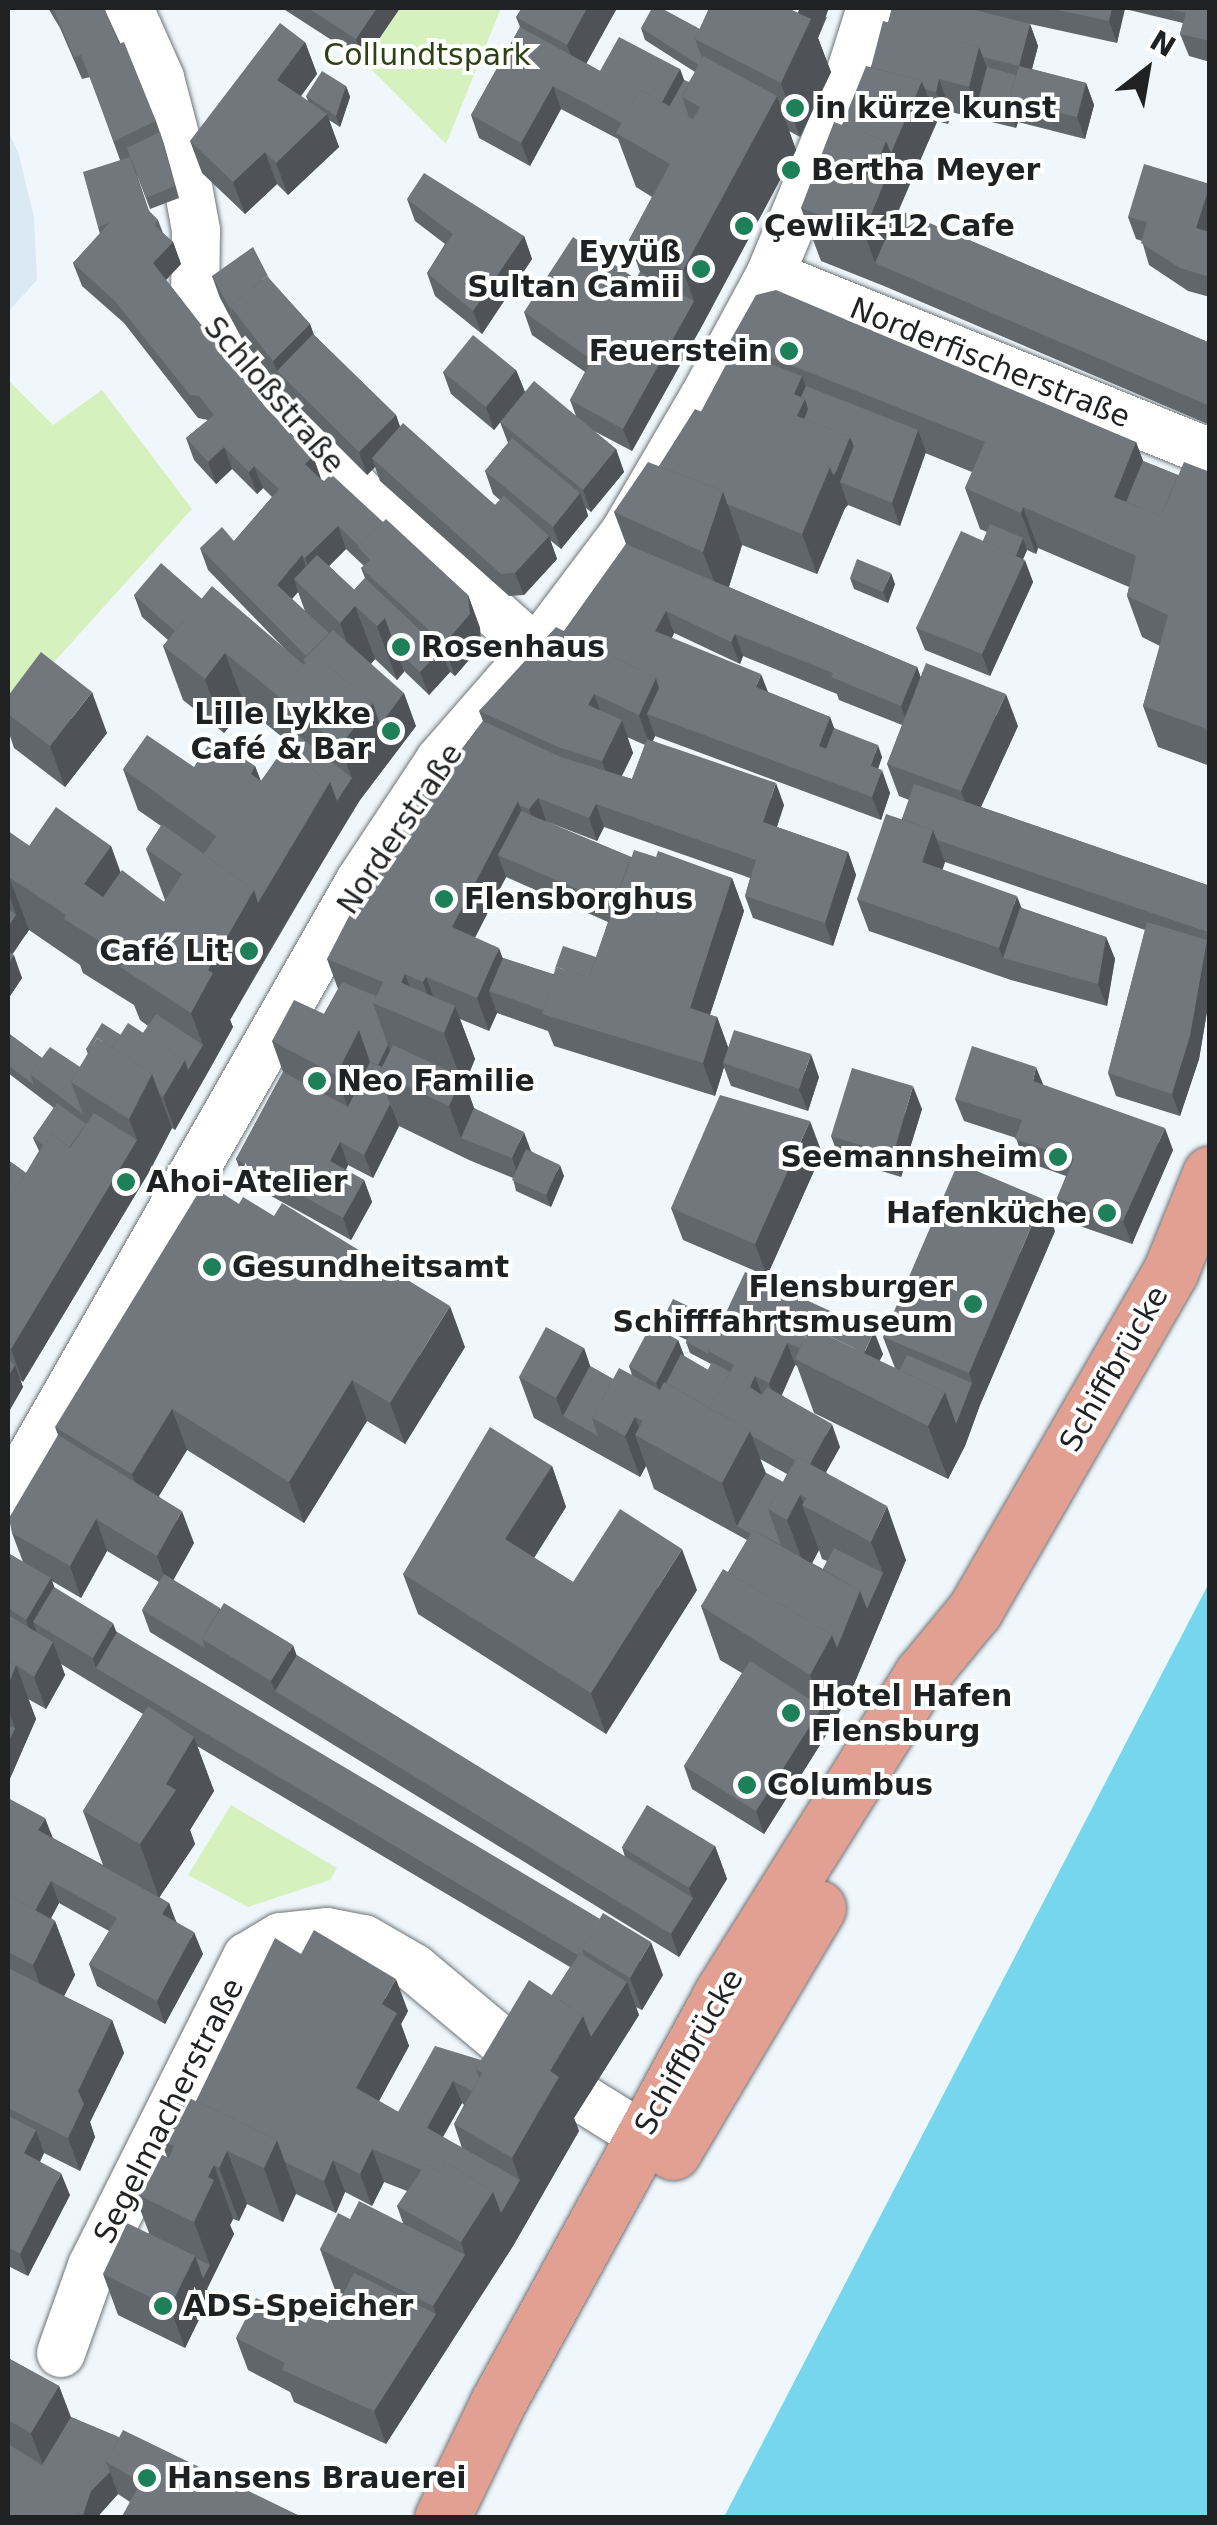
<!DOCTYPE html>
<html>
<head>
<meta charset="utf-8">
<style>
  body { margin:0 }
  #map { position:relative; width:1217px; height:2525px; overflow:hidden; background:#eff7fc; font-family:"DejaVu Sans",sans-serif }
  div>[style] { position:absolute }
  .built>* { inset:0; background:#dbe9f2 }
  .green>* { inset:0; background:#d6f1be }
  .water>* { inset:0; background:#76d6ed }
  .roads { filter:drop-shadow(0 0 2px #6d7478) drop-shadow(0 0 2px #6d7478) }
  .minor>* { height:48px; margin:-24px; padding:0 24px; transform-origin:24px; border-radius:24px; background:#fff }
  .major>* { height:55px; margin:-27.5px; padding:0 27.5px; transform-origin:27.5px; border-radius:27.5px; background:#e2a092 }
  .wall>* { inset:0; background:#61666b }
  .shaded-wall>* { inset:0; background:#4f5357 }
  .building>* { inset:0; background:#71777c }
  .dots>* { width:28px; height:28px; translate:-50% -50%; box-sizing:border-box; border:5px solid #fff; border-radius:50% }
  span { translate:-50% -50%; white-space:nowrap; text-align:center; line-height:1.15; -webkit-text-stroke:8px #fff; paint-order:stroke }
  .park-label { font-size:30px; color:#2d4214 }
  .poi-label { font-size:30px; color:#1f2123; font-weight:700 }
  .left { translate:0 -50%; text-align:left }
  .right { translate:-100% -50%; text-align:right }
  .street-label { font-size:30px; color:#1f2123 }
  .frame { position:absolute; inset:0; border:10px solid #1f2123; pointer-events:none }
  .north { position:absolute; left:1097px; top:20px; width:100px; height:100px; -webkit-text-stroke:8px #fff; paint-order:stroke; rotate:31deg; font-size:28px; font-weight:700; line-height:40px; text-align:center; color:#1f2123 }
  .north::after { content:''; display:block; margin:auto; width:35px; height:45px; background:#1f2123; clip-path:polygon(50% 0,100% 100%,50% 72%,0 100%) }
</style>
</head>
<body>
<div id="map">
  <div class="built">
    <i style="clip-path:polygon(8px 130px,19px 155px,34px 218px,37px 280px,8px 312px)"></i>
  </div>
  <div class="green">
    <i style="clip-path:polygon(400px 8px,501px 8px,446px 144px,364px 62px)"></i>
    <i style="clip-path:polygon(8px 380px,53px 425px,102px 390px,192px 509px,37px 681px,8px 724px)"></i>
    <i style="clip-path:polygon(231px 1805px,337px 1868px,330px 1880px,248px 1907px,188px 1875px)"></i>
  </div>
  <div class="water">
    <i style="clip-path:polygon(1209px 1583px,1209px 2517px,724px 2517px)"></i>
  </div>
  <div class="roads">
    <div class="minor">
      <i style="left:129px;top:8px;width:77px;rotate:66.1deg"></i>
      <i style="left:160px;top:78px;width:106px;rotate:75.3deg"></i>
      <i style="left:187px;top:181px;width:50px;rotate:79.6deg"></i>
      <i style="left:196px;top:230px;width:69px;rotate:90.8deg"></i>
      <i style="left:195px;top:299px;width:31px;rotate:65deg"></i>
      <i style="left:208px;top:327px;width:226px;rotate:47.5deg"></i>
      <i style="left:361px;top:494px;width:234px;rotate:41.7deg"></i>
      <i style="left:770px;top:275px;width:475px;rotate:22deg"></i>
      <i style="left:8px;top:1497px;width:709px;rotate:-60.26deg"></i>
      <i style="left:360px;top:881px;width:145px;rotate:-56.5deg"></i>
      <i style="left:440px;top:760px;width:146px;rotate:-48.9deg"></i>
      <i style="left:536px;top:650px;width:148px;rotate:-53deg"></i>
      <i style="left:625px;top:532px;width:156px;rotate:-59.7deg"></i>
      <i style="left:704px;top:397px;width:139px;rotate:-61.6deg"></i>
      <i style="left:770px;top:275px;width:177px;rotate:-67.4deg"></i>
      <i style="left:838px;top:112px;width:109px;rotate:-72.4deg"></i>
      <i style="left:585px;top:2100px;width:66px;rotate:32deg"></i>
      <i style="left:61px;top:2353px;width:92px;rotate:-70.4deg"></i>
      <i style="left:92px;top:2266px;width:346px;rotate:-63.4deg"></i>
      <i style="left:247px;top:1957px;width:39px;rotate:-31deg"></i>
      <i style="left:280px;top:1937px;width:47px;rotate:-6.1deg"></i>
      <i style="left:327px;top:1932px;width:38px;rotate:11deg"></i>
      <i style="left:364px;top:1939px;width:58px;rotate:30.1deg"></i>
      <i style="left:414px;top:1968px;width:150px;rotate:39.9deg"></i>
    </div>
    <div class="major">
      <i style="left:673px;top:2152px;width:284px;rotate:-59.3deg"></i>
      <i style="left:442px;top:2518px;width:127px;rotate:-64.2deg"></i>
      <i style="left:497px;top:2404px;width:465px;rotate:-61.3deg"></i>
      <i style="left:720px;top:1996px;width:381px;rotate:-57.9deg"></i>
      <i style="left:923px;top:1673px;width:82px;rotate:-50.5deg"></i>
      <i style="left:975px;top:1610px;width:392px;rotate:-60deg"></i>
      <i style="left:1171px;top:1270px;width:104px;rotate:-67.9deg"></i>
    </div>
  </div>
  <div class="wall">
    <i style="clip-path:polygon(evenodd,48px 8px,104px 8px,156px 121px,164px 144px,179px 198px,150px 209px,136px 172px,149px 211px,158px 220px,163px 233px,173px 242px,181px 264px,166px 280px,266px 408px,313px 456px,321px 479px,383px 522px,468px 595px,480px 628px,481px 646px,455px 676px,449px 671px,450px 672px,429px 695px,404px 671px,397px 680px,375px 659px,371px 664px,416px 726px,360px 800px,345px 823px,230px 1020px,233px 1027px,175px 1130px,172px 1128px,149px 1172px,23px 1382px,20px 1380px,23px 1387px,8px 1413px,8px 1160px,26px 1173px,39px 1151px,33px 1138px,54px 1108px,8px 1073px,8px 1033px,42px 1058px,80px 1067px,88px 1054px,86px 1049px,121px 1035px,143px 1033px,148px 1026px,140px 1020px,134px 1005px,83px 973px,80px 965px,29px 930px,12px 954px,22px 978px,8px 999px,8px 831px,28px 846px,111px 846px,120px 873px,164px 902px,165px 900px,146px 849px,161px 826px,138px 810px,123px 769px,255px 766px,261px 781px,277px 759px,276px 756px,287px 741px,245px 707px,224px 733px,183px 700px,163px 646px,168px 640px,142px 617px,134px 595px,202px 599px,286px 650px,208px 570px,200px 548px,234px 541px,272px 497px,263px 488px,257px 494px,232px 469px,216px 484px,194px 460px,186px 438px,208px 420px,198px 418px,124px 323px,82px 286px,73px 263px,100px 234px,98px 227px,120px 160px,90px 77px,82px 79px,60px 28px,48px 8px,346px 549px,364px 566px,361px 568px,365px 578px,354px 590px,329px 566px,346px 549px,48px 8px,298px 592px,305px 611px,292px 599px,298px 592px)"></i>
    <i style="clip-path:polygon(282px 8px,400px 8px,364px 61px)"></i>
    <i style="clip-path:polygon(522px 8px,617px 8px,586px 63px,600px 71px,680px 69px,684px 80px,689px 82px,695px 72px,645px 40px,641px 28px,700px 29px,827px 17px,818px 38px,831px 72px,800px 137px,789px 131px,796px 150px,703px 324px,632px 451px,594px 431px,616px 449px,624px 472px,591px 512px,586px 508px,588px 516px,561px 549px,550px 540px,557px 559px,524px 595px,509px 596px,380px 481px,375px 467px,367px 475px,285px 393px,242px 339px,220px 298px,212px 276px,270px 280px,310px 324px,313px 334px,396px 415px,400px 427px,495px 505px,500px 500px,493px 494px,485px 471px,508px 443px,500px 422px,494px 430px,451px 394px,443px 372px,516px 370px,525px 392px,576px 416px,570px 400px,585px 372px,532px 335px,524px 312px,636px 279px,640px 272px,629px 240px,652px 197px,636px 187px,618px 139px,561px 109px,530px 166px,479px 138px,471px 115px,520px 27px,516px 17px)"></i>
    <i style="clip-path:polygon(892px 8px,1124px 8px,1117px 43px,1030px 24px,1038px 46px,1032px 69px,1086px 83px,1094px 105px,1085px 139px,1018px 122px,1016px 128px,951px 112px,948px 124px,937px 121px,899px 210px,1210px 343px,1210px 425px,884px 286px,821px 261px,801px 208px,871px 67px,888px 23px)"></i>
    <i style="clip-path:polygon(1124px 8px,1210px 8px,1210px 62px,1189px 56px,1180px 34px,1183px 23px,1125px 9px)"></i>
    <i style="clip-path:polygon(305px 42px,317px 74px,301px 96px,308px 101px,306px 96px,346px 86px,350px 97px,340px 127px,329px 120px,339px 147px,288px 195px,277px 184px,245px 214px,202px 173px,190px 141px)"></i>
    <i style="clip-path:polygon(1210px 184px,1210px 297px,1188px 291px,1149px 265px,1142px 241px,1136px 239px,1128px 217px)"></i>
    <i style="clip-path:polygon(407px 199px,524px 236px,532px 259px,482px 334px,435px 296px,427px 273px,445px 244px,415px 221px)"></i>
    <i style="clip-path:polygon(evenodd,730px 341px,1136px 442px,1143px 461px,1178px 475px,1210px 472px,1210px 766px,1158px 747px,1143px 706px,1160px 646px,1142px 637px,1127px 596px,1129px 587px,1038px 548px,1036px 554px,1027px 550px,1023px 559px,1033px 582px,990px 676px,925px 650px,916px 628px,983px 541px,987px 532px,980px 529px,965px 488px,972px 472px,925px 453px,900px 526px,848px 505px,845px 508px,817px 574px,742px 545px,729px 587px,917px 667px,921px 678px,1018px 726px,981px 807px,1210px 886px,1210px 994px,1199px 1059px,1180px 1116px,1116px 1096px,1108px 1073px,1145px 930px,945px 862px,942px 870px,1022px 908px,1106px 937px,1115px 959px,1107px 1006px,1011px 980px,869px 931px,857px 899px,902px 819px,909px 800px,899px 796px,887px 764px,902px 725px,839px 700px,837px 694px,743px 656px,740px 664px,674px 633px,672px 638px,768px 692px,830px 717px,834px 728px,882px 757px,878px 769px,890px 793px,881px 820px,655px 736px,653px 741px,784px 805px,777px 827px,848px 852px,856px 875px,833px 946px,753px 918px,745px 896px,750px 878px,604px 827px,597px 841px,545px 821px,631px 857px,656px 857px,732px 878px,744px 911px,710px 1015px,717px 1017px,728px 1047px,819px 1077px,808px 1111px,731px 1086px,724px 1067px,715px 1096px,554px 1046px,548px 1031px,497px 1013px,489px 1031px,460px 1019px,475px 1059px,465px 1083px,474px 1108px,564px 1176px,551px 1207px,516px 1191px,513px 1178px,469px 1160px,399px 1126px,373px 1178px,348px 1165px,346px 1170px,364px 1180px,372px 1202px,351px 1240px,244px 1181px,236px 1159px,283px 1072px,272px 1041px,324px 1014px,338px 989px,327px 959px,367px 893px,446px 770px,483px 721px,479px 711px,564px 631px,626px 544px,614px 512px,659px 466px,701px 412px,734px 350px,730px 341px,627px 737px,645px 745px,632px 779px,622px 776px,633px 753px,627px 737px,730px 341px,506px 877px,608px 922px,596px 957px,553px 974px,503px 958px,475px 938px,506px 877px)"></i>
    <i style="clip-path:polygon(850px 578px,895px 584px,888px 603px,854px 589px)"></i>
    <i style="clip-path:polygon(8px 696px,107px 733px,65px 787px,14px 748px,8px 730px)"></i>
    <i style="clip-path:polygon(1043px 1085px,1173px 1150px,1132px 1244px,1065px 1221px,1057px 1198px,1066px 1176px,1024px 1161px,1016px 1138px,964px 1121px,955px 1099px)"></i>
    <i style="clip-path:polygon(922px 1109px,901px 1177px,839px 1158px,831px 1136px)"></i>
    <i style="clip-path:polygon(822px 1153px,767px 1276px,683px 1240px,671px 1208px)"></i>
    <i style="clip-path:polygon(evenodd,1055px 1231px,980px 1405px,965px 1446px,948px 1479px,814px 1413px,797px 1366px,795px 1365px,782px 1395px,840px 1447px,826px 1472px,906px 1560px,852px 1689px,830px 1729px,764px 1834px,692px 1789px,684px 1766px,742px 1673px,720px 1660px,701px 1606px,728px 1572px,747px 1540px,654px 1489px,646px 1466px,640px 1477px,534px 1418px,519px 1377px,584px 1348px,590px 1366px,613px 1379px,632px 1375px,629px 1366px,678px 1340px,684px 1356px,708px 1370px,711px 1364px,690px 1353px,686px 1342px,687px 1340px,667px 1331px,663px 1319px,722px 1322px,883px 1354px,879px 1361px,895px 1368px,883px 1337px,1055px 1231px,760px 1459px,787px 1474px,783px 1482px,766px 1473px,760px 1459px,1055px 1231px,819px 1550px,822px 1559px,827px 1561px,823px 1569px,812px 1563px,819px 1550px)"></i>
    <i style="clip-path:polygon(evenodd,465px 1347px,405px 1444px,367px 1421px,304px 1523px,187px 1450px,159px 1496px,194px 1543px,173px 1580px,625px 1857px,622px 1847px,715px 1846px,727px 1879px,679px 1957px,150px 1632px,142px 1610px,159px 1582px,107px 1551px,81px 1598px,52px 1581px,54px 1587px,117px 1632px,663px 1975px,642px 2010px,636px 2007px,639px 2015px,574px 2118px,579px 2131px,513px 2246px,386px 2444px,294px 2402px,290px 2392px,248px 2370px,236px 2338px,306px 2323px,328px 2323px,343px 2294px,335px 2290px,320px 2249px,350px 2219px,403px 2223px,397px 2206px,407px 2191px,384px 2182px,372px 2206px,345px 2192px,336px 2213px,296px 2194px,283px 2222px,247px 2204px,239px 2221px,233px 2219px,230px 2225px,234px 2234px,207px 2289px,210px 2297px,185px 2348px,118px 2315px,103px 2274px,149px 2233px,134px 2193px,167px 2157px,160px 2139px,196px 2101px,301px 1954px,408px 2011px,401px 2024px,409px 2046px,379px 2101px,398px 2112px,481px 2060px,552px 1995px,570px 1967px,197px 1746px,214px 1791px,190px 1830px,195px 1844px,159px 1897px,169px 1903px,176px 1921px,203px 1954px,165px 2024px,97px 1986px,89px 1964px,109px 1931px,59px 1903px,51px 1918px,55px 1921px,75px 1975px,64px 1996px,112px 2020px,124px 2053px,90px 2122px,95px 2137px,80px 2171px,44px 2153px,40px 2162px,70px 2195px,28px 2276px,8px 2266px,8px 1798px,53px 1838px,103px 1865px,83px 1811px,143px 1714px,61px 1664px,65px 1675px,46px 1709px,28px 1699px,36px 1719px,8px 1783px,8px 1553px,23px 1562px,12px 1533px,58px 1435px,55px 1427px,465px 1347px,462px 2103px,464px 2105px,454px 2124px,462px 2148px,443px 2137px,462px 2103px)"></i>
    <i style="clip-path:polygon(552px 1466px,566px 1507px,534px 1558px,573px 1582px,697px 1590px,606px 1734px,418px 1614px,403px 1574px)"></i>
    <i style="clip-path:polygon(8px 2358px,59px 2386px,71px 2417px,304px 2518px,130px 2502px,118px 2494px,100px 2514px,98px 2518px,8px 2518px)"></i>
  </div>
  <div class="shaded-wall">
    <i style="clip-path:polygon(377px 8px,400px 8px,364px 61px,356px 39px)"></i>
    <i style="clip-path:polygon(587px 8px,617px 8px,579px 77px,567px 45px)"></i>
    <i style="clip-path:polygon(800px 8px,829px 8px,818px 38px,831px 72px,800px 137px,781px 83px,794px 21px)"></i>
    <i style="clip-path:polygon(1112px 8px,1124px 8px,1125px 9px,1117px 43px,1109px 21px)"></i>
    <i style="clip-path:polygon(1030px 24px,1038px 46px,1023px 103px,1019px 66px)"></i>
    <i style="clip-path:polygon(305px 42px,317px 74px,289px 112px,277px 80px)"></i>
    <i style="clip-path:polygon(979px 47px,991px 79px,976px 108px,969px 87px)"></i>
    <i style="clip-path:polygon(680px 69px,688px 91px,644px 135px)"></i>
    <i style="clip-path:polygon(939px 79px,951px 112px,948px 124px,936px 92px)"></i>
    <i style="clip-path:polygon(922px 81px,937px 122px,875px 263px,864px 232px,873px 173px,886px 141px)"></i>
    <i style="clip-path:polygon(1086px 83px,1094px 105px,1085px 139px,1077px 117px)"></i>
    <i style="clip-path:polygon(346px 86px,350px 97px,340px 127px,336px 116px)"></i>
    <i style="clip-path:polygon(553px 86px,561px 109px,530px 166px,521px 143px)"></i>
    <i style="clip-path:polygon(777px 96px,796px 150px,703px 324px,632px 451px,623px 429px,694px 301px,683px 270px)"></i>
    <i style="clip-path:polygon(1014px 111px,1018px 122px,1016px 128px,1012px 117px)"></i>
    <i style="clip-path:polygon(327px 114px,339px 147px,288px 195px,276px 163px)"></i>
    <i style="clip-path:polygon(265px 152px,277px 184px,245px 214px,233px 182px)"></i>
    <i style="clip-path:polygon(1210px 186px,1210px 235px,1196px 228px)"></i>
    <i style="clip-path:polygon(524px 236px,532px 259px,482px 334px,473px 311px)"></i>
    <i style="clip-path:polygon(173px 242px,181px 264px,161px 285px,153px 263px)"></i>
    <i style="clip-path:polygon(310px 324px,322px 356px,277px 371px,273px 361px)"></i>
    <i style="clip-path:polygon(516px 370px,525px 392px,494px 430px,486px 407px)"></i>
    <i style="clip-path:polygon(802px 376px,814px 408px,809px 449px,797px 416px,794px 394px)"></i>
    <i style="clip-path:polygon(396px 415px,404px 438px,372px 458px,375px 467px,367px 475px,359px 452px)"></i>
    <i style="clip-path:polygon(918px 430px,926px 452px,900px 526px,892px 503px)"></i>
    <i style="clip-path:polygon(850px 437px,862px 469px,840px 482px,848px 505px,845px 508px,817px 574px,802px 534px,830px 467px)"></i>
    <i style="clip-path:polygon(1136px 442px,1151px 483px,1135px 521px,1114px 497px)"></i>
    <i style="clip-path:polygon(224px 447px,232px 469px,216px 484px,208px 462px)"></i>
    <i style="clip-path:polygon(616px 449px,624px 472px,591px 512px,583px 490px)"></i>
    <i style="clip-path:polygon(313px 456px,321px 479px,305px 464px)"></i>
    <i style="clip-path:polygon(254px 466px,263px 488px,257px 494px,249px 472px)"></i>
    <i style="clip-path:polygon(723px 491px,742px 545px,723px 605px,703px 552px)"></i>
    <i style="clip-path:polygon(580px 493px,588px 516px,561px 549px,553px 527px)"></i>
    <i style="clip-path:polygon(1023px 507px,1038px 548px,1036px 554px,1021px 513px)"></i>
    <i style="clip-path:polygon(338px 526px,346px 549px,314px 581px,305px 558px)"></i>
    <i style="clip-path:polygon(549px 536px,557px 559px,524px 595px,515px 573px)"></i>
    <i style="clip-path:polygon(1023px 538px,1027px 550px,1016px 575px,1012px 563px)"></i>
    <i style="clip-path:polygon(302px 555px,310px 578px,294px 579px,298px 592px,285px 607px,277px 585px)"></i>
    <i style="clip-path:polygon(1025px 560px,1033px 582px,990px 676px,982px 654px)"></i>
    <i style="clip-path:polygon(891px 573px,895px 584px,888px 603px,883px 592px)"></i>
    <i style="clip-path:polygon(468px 595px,480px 628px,481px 646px,455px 676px,444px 644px)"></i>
    <i style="clip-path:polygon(355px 606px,375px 659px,359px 676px,340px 623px)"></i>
    <i style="clip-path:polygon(666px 611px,674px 633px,663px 654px,655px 631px)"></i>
    <i style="clip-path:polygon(385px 618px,404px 672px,397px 680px,377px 626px)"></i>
    <i style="clip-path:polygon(735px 634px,743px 656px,740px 664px,731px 642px)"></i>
    <i style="clip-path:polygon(441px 650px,450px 672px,429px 695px,420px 672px)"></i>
    <i style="clip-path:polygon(225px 653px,245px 707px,224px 733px,205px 679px)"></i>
    <i style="clip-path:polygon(917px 667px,925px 690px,909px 728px,901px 706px)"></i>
    <i style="clip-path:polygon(761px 674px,770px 697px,756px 687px)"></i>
    <i style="clip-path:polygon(656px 678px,668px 710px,647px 714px,655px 736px,650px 747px,639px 715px)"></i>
    <i style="clip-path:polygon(92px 692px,107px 733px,65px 787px,50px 746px)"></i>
    <i style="clip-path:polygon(404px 693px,416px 726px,360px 800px,340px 746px,373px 703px)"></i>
    <i style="clip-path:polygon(594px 694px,606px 727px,588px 705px)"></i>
    <i style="clip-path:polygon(1006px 694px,1018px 726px,973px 824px,961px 791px)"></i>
    <i style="clip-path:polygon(830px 717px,838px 739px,823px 757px,819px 746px)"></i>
    <i style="clip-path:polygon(622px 720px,633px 753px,613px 793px,602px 761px)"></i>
    <i style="clip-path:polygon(878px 745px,882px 757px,872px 786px,868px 774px)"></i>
    <i style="clip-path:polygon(255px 766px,270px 807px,251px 774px)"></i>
    <i style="clip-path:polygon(882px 770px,890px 793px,881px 820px,872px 797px)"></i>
    <i style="clip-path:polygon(352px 778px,360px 800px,273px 944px,230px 1020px,233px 1027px,211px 1067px,191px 1013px,208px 970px,254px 890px,330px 782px)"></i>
    <i style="clip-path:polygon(776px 783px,784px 805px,771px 844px,763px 822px)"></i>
    <i style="clip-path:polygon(538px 798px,546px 820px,537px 831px,529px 809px)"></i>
    <i style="clip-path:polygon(518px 801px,529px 833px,498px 855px,506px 877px,463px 960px,452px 927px)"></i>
    <i style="clip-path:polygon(596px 804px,604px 827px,597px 841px,589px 818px)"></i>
    <i style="clip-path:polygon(933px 830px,945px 862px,934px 895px,922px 862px)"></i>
    <i style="clip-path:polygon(111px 846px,126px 887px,94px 932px,79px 891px)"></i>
    <i style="clip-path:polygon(848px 852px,856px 875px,833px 946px,825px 923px)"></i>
    <i style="clip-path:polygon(9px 877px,29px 930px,24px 937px,8px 891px,8px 879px)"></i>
    <i style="clip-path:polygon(732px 878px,744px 911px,701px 1041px,690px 1008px)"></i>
    <i style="clip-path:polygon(1017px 896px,1029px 928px,1003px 958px,999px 948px)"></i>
    <i style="clip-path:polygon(16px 915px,24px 937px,8px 961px,8px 927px)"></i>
    <i style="clip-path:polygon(1106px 937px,1115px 959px,1107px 1006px,1098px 984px)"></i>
    <i style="clip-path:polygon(1207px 940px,1210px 948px,1210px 994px,1199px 1059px,1180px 1116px,1172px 1094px)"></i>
    <i style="clip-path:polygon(499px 948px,511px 981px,489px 991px,497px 1013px,489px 1031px,477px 998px)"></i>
    <i style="clip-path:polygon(14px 955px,22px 978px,8px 999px,8px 964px)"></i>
    <i style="clip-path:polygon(405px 974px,417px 1006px,411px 1020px,399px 988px)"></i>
    <i style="clip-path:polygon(426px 977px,438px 1009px,435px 1015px,423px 982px)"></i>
    <i style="clip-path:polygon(455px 1006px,475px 1059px,465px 1083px,482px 1130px,461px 1138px,449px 1106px,461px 1080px,444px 1033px)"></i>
    <i style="clip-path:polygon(717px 1017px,729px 1050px,723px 1063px,724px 1067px,715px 1096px,703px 1063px)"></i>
    <i style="clip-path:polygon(359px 1030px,388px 1045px,392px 1056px,379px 1073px,356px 1129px,336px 1075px)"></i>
    <i style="clip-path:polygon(203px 1045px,211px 1067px,175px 1130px,163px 1097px,185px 1060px)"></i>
    <i style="clip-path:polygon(811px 1054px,819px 1077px,808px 1111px,799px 1089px)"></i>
    <i style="clip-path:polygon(1036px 1067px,1045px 1089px,1033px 1081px)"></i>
    <i style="clip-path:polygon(152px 1074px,172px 1128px,149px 1172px,23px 1382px,11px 1349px,137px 1140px,129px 1119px)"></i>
    <i style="clip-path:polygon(913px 1086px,922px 1109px,901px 1177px,893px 1155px)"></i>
    <i style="clip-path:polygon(390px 1104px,399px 1126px,373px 1178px,364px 1155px)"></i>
    <i style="clip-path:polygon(810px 1121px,822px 1153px,767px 1276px,755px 1244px)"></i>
    <i style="clip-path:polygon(1165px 1128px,1173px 1150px,1132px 1244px,1123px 1221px)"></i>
    <i style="clip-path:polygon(524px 1132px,532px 1154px,520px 1181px,512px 1158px)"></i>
    <i style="clip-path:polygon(340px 1142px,348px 1165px,338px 1184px,330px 1161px)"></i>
    <i style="clip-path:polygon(560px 1165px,564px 1176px,551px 1207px,546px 1195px)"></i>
    <i style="clip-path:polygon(364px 1180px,372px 1202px,351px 1240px,343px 1218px)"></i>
    <i style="clip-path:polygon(1043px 1199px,1055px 1231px,980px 1405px,965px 1446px,948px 1479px,928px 1426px,945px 1392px,972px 1383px,969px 1373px)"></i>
    <i style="clip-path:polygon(450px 1306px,465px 1347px,405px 1444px,390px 1403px)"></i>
    <i style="clip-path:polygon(874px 1331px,883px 1354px,864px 1394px,855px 1374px)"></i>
    <i style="clip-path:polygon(678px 1340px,687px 1363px,660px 1394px,656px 1383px)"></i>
    <i style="clip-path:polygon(787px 1343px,795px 1365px,777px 1405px,769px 1383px)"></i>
    <i style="clip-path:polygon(584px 1348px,598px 1389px,563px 1416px,556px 1398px)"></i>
    <i style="clip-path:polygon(15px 1365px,23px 1387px,8px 1413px,8px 1377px)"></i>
    <i style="clip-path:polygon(755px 1376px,763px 1398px,750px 1387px)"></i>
    <i style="clip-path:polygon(352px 1380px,367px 1421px,304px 1523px,289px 1482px)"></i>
    <i style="clip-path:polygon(172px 1409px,187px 1450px,147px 1515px,132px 1474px)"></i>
    <i style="clip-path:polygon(635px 1417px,644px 1440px,635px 1435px,646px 1466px,640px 1477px,625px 1436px)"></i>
    <i style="clip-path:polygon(832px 1424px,840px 1447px,816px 1490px,808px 1467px)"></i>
    <i style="clip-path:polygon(750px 1431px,770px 1485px,737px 1526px,722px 1483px)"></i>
    <i style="clip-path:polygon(552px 1466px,566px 1507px,520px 1580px,505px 1539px)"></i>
    <i style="clip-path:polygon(800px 1495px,805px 1506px,802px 1505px,819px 1550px,807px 1573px,787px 1520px)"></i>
    <i style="clip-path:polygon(887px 1506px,906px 1560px,852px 1689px,830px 1729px,764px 1834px,756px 1811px,822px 1707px,810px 1675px,832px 1635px,860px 1591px,883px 1573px,871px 1542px)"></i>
    <i style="clip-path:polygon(182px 1511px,194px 1543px,169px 1588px,157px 1556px)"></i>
    <i style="clip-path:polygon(96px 1519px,107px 1551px,81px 1598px,70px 1566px)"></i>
    <i style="clip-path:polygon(682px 1549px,697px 1590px,606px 1734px,591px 1693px)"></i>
    <i style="clip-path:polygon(51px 1578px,66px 1619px,33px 1622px,45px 1654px,41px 1661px,26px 1620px)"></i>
    <i style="clip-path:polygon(113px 1623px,125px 1655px,96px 1668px,93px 1658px)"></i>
    <i style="clip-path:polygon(53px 1642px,65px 1675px,46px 1709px,34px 1677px)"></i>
    <i style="clip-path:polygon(293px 1645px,305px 1678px,275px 1691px,271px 1681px)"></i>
    <i style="clip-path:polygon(16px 1665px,36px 1719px,8px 1783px,8px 1743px,15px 1728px,8px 1709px,8px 1666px)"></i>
    <i style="clip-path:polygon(194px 1737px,214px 1791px,190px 1830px,195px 1844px,159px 1898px,140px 1844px,166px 1784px)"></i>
    <i style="clip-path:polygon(45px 1818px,54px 1841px,38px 1830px)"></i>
    <i style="clip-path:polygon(715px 1846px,727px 1879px,701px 1921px,689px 1888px)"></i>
    <i style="clip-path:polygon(51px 1881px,59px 1903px,33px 1952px,25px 1930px)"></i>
    <i style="clip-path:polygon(693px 1898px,701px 1921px,679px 1957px,671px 1934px)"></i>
    <i style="clip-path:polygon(169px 1903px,177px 1925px,162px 1914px)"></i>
    <i style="clip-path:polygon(55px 1921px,75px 1975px,52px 2019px,33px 1965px)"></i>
    <i style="clip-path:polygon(194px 1932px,203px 1954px,165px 2024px,157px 2001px)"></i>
    <i style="clip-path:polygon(651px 1942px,663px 1975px,642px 2010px,630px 1978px)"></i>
    <i style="clip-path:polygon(396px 1979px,408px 2011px,401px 2024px,409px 2046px,368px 2121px,356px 2088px,382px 2004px)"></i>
    <i style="clip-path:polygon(627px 1982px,639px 2015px,574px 2118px,579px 2131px,513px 2246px,386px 2444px,374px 2411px,436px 2314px,433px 2306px,465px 2255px,461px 2242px,493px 2192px,520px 2180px,512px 2158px,550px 2071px,583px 2016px)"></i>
    <i style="clip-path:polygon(112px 2020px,124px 2053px,90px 2122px,95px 2137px,80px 2171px,68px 2138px,78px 2091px)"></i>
    <i style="clip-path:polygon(453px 2081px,462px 2103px,433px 2154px,424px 2132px)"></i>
    <i style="clip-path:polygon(36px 2130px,44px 2153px,32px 2176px,24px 2153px)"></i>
    <i style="clip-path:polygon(277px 2140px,296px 2193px,283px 2222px,264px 2168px)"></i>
    <i style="clip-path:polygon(372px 2149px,384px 2182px,372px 2206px,360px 2174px)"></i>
    <i style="clip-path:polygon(227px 2151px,247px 2204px,239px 2221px,219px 2168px)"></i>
    <i style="clip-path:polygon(333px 2160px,345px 2192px,336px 2213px,324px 2181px)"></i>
    <i style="clip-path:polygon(214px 2165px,233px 2219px,230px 2225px,234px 2234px,207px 2289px,210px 2297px,185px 2348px,170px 2307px,195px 2256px,203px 2278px,210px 2265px,194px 2222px,208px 2177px)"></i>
    <i style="clip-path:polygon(61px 2173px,70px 2195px,28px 2276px,20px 2254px)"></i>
    <i style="clip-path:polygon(59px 2386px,79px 2440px,51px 2487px,31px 2433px)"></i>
    <i style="clip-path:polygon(110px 2472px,118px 2494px,100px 2514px,98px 2518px,82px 2518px,91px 2491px)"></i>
  </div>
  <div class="building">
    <i style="clip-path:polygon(53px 8px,104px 8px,119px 44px,124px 42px,156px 121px,114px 141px,81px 55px,74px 57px)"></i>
    <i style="clip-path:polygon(308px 8px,377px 8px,356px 39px)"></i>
    <i style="clip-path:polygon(522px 8px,587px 8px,567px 45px,516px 17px)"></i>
    <i style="clip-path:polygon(652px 8px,661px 8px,700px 29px,695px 39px,702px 58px,699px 65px,641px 28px)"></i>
    <i style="clip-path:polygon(709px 8px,788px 8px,811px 19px,781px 83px,695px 39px)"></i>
    <i style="clip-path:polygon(892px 8px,967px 8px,1030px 24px,1019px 66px,983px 57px,979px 47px,888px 23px)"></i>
    <i style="clip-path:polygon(1048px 8px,1112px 8px,1109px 21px)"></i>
    <i style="clip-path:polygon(1162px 8px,1187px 8px,1186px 13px)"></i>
    <i style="clip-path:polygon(1187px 8px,1210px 8px,1210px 41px,1180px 34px)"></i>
    <i style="clip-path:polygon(883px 21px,979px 47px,969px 87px,939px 79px,936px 92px,925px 89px,922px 81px,871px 67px)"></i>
    <i style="clip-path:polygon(280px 23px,305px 42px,277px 80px,327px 114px,276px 163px,265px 152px,233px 182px,190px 141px)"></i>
    <i style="clip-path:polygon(520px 27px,600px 71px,619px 37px,680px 69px,662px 102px,640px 90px,622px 123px,553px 86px,521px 143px,471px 115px)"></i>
    <i style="clip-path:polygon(703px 56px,777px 96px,683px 270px,629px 240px,670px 164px,616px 133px,640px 90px,693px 119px,700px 107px,682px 97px)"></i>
    <i style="clip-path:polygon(866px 66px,922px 81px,891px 153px,886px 141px,842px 125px)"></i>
    <i style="clip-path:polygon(1019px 66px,1086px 83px,1077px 117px,1009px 100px)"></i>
    <i style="clip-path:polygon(987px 67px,1016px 75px,1009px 100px,1014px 111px,1012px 117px,976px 108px)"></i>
    <i style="clip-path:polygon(322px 71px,346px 86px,336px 116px,306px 96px)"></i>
    <i style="clip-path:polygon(684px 80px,689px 83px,682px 97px,689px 117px,669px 107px)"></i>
    <i style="clip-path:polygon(834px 122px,886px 141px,873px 173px,886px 178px,864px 232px,801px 208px)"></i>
    <i style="clip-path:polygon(160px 132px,175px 186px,146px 198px,127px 148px)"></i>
    <i style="clip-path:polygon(130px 157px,148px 210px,158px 220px,154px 225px,173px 242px,153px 263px,266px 408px,313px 456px,305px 464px,323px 482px,331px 474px,383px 522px,359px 546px,338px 526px,305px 558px,302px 555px,277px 585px,329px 633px,306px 656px,200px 548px,222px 527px,234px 541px,279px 489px,254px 466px,249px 472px,224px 447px,208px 462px,186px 438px,214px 415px,199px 396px,190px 395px,115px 301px,73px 263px,109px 223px,98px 227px,83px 172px)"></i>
    <i style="clip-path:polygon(1144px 164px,1210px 184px,1196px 228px,1210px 232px,1210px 277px,1180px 268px,1141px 243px,1147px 222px,1128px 217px)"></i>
    <i style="clip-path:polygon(424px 173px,524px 236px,473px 311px,427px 273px,453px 234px,407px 199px)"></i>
    <i style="clip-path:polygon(898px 210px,1210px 343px,1210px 406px,875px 263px)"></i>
    <i style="clip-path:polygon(573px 237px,636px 279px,640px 272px,694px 301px,623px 429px,570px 400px,592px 360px,524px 312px)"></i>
    <i style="clip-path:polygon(253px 247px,270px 280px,267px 276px,230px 306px,234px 316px,212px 276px)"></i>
    <i style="clip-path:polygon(267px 276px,310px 324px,273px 361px,230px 306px)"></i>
    <i style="clip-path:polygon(776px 290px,1136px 442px,1114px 497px,1161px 516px,1184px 462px,1210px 472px,1210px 730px,1143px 706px,1168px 615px,1127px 596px,1136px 556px,1023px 507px,1021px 513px,965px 488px,985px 442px,730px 341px,756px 295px)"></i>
    <i style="clip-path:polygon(313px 334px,396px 415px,359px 452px,277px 371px)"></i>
    <i style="clip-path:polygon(473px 335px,516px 370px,486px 407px,443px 372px)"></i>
    <i style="clip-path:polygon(734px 350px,802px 376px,794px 394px,805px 399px,797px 416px,850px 437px,836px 472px,833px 475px,830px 467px,701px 412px)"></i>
    <i style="clip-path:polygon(534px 381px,616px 449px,583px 490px,500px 422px)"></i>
    <i style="clip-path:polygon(806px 386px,918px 430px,892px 503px,840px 482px,854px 446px,850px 437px,804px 419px,808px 409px,805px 399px,801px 397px)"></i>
    <i style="clip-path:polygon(695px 409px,830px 467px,802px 534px,727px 504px,723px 491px,659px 466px)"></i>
    <i style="clip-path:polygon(403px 423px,495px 505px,504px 496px,549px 536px,515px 573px,501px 574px,372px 458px)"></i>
    <i style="clip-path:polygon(512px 438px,580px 493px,553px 527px,485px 471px)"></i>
    <i style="clip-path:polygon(1143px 461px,1178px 475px,1161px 516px,1126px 502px)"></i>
    <i style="clip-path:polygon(648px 462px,723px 491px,703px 552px,614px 512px)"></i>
    <i style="clip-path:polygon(386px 519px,468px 595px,470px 614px,444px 644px,361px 568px,370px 560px,358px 547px)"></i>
    <i style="clip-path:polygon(990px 524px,1023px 538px,1016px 556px,983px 541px)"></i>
    <i style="clip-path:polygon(961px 531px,1025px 560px,982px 654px,916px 628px)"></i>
    <i style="clip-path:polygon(626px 544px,917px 667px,901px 706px,831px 677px,833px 673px,735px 634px,731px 642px,666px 611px,655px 631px,761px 674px,756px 687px,830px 717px,819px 746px,882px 770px,872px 797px,647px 714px,659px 688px,656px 678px,564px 631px)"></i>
    <i style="clip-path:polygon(317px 555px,385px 618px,377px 626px,355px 606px,340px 623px,294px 579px)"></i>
    <i style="clip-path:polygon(857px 559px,891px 573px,883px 592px,850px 578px)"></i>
    <i style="clip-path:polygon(161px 563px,202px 599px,175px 631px,134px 595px)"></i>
    <i style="clip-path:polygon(365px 578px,441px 650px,420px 672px,396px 649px,385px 618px,354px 590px)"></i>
    <i style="clip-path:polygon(212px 586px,304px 665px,314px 654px,373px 703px,340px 746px,225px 653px,205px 679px,163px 646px)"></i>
    <i style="clip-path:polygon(556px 627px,656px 678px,639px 715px,594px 694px,588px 705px,622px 720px,602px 761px,558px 747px,479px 711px)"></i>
    <i style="clip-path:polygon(333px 630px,404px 693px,380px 725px,373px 703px,314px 654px,306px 663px,303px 660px)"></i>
    <i style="clip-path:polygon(41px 652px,92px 692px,50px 746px,8px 714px,8px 696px)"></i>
    <i style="clip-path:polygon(926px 663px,1006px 694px,961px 791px,887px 764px)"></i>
    <i style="clip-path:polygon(483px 721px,561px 757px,632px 779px,647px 739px,776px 783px,763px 822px,848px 852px,825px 923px,745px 896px,756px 860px,596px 804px,589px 818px,538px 798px,529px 809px,519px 805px,518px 801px,446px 770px)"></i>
    <i style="clip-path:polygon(834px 728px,878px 745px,871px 766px,826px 749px)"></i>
    <i style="clip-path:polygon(294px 732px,352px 778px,337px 801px,330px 782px,284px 748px,278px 757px,276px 756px)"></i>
    <i style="clip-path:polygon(147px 735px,194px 767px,213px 738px,255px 766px,251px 774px,261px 781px,284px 748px,330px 782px,258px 903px,254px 890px,204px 854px,216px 836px,123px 769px)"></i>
    <i style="clip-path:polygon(438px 766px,518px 801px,452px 927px,499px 948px,477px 998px,426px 977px,423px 982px,405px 974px,401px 983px,386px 976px,383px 982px,327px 959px,362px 891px,367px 893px)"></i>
    <i style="clip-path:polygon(914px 784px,1210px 886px,1208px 932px,937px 840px,933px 830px,902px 819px)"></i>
    <i style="clip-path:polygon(56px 807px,111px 846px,84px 884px,29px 846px)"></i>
    <i style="clip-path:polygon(521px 811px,631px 857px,614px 905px,498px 855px)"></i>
    <i style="clip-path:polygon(886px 814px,933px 830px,922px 862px,1017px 896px,999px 948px,857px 899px)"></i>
    <i style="clip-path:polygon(162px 824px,254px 890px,208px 970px,213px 973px,191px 1013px,120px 967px,126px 958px,64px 919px,66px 915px,9px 877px,8px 879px,8px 831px,103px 897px,122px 870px,164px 902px,182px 874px,146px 849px)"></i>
    <i style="clip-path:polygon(634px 850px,656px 857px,658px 851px,732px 878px,690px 1008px,717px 1017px,703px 1063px,542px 1014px,556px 967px,589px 977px)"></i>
    <i style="clip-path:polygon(1020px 908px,1106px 937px,1098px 984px,1003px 958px)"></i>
    <i style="clip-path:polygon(8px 909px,16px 915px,8px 927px)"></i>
    <i style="clip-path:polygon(1147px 922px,1207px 940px,1190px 1036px,1172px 1094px,1108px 1073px)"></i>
    <i style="clip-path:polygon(563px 946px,596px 957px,589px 977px,556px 967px,553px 974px)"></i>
    <i style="clip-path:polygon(8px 951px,14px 955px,8px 964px)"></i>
    <i style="clip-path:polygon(503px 958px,554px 975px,543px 1010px,489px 991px)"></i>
    <i style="clip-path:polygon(386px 976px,455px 1006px,444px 1033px,373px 1003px)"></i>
    <i style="clip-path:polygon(342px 982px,376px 996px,373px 1003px,388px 1045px,378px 1065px,370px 1062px,359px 1030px,324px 1014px)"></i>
    <i style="clip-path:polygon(294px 1000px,359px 1030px,336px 1075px,272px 1041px)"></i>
    <i style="clip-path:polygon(156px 1014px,203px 1045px,188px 1070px,185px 1060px,143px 1033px)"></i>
    <i style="clip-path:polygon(102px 1023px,121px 1035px,112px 1048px,97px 1038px,89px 1052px,86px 1049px)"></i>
    <i style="clip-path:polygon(128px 1023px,185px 1060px,163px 1097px,160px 1095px,152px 1074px,112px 1048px)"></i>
    <i style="clip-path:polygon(734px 1030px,811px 1054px,799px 1089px,723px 1063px)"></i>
    <i style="clip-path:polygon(8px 1033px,42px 1058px,30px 1074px,34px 1085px,8px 1065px)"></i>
    <i style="clip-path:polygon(97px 1038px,152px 1074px,129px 1119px,71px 1082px)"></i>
    <i style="clip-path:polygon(393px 1045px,462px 1077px,449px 1106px,379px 1073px)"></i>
    <i style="clip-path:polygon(972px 1046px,1036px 1067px,1033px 1081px,1165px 1128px,1123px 1221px,1057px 1198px,1074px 1159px,1015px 1139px,1022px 1120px,955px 1099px)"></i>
    <i style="clip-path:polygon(50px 1047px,80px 1067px,71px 1082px,83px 1114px,30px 1074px)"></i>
    <i style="clip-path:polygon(370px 1062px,382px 1067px,379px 1073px,390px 1104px,364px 1155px,340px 1142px,330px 1161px,364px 1180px,343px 1218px,236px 1159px,283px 1072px,348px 1107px)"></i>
    <i style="clip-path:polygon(852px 1068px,913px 1086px,893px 1155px,831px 1136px)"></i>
    <i style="clip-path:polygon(720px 1095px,810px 1121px,755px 1244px,671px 1208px)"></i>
    <i style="clip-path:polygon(57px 1103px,86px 1124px,69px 1147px,52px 1134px,30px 1167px,43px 1145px,33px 1138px)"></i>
    <i style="clip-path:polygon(474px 1108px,524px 1132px,512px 1158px,461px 1138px)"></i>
    <i style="clip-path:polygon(94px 1113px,137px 1140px,11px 1349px,8px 1347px,8px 1200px,52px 1134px,70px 1148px)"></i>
    <i style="clip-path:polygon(526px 1149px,560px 1165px,546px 1195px,512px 1180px)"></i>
    <i style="clip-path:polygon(8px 1160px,26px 1173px,8px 1200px)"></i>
    <i style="clip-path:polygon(958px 1163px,1043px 1199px,969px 1373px,883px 1337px)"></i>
    <i style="clip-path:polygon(205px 1182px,239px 1204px,243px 1197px,274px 1216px,282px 1203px,450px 1306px,390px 1403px,352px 1380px,289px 1482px,172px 1409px,132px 1474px,55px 1427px)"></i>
    <i style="clip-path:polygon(745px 1272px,874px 1331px,864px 1353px,810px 1327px,800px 1348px,787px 1343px,769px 1383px,755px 1376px,750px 1387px,762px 1395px,767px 1387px,832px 1424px,810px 1464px,797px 1457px,795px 1460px,752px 1436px,750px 1431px,710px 1408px,734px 1365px,708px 1351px)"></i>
    <i style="clip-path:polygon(673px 1299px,722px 1322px,708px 1351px,709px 1354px,686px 1342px,690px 1332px,663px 1319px)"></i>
    <i style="clip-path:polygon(651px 1325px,678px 1340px,656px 1383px,629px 1366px)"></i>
    <i style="clip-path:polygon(546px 1327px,584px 1348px,556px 1398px,519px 1377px)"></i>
    <i style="clip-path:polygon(810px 1327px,945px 1392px,928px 1426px,795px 1359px)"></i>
    <i style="clip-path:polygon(681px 1354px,708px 1370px,712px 1362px,730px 1372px,710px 1408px,666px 1383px)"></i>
    <i style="clip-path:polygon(907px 1355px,972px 1383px,956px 1424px,945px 1392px,900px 1370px)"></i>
    <i style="clip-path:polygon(8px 1359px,15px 1365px,8px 1377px)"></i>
    <i style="clip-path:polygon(590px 1366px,613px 1379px,592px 1418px,598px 1436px,563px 1416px)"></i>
    <i style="clip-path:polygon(619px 1368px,660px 1390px,643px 1421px,635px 1417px,625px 1436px,592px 1418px)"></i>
    <i style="clip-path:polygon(664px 1382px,750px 1431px,722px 1483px,635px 1435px)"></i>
    <i style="clip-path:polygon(490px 1427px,552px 1466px,505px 1539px,573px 1582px,620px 1509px,682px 1549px,591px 1693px,403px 1574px)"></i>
    <i style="clip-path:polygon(58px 1435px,182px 1511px,157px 1556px,96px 1519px,70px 1566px,12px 1533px,9px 1518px)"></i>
    <i style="clip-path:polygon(797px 1457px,887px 1506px,871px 1542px,802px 1505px,807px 1498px,800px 1495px,787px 1520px,768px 1509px)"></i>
    <i style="clip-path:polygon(766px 1473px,783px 1482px,768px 1509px,781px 1545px,753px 1530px,751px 1534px,737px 1526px)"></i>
    <i style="clip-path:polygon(753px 1530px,860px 1591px,837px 1648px,832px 1635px,728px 1572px)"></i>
    <i style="clip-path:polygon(834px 1548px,883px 1573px,867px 1609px,860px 1591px,823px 1569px)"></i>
    <i style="clip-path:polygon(8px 1553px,51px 1578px,26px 1620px,8px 1608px)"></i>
    <i style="clip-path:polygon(723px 1569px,832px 1635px,810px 1675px,701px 1606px)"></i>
    <i style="clip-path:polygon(164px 1574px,220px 1608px,202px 1639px,205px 1648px,142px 1610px)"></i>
    <i style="clip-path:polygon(54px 1587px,113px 1623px,93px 1658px,33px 1622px)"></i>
    <i style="clip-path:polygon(224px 1603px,293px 1645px,271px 1681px,202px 1639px)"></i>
    <i style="clip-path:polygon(8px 1615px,53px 1642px,34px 1677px,8px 1660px)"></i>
    <i style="clip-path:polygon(117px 1632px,600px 1919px,582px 1949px,584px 1955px,580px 1953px,578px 1955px,96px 1668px)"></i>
    <i style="clip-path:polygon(297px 1655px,693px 1898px,671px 1934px,275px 1691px)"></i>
    <i style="clip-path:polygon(8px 1660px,16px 1665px,8px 1686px)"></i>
    <i style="clip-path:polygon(750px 1661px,822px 1707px,756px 1811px,684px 1766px)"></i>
    <i style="clip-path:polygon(148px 1706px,194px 1737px,166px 1784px,176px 1790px,140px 1844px,83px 1811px)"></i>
    <i style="clip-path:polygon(8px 1725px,15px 1728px,8px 1743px)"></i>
    <i style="clip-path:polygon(8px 1798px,45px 1818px,38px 1830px,169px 1903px,162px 1914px,194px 1932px,157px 2001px,89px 1964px,117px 1918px,51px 1881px,35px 1910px,8px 1895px)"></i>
    <i style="clip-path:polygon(647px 1805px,715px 1846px,689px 1888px,622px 1847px)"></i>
    <i style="clip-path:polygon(8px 1895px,55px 1921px,33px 1965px,8px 1952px)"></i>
    <i style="clip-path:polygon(603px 1913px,651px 1942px,630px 1978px,582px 1949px)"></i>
    <i style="clip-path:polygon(314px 1930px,396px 1979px,382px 2004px,397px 2013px,356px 2088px,520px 2180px,501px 2213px,493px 2192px,446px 2162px,440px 2172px,426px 2164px,422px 2170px,372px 2149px,360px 2174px,333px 2160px,324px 2181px,285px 2162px,277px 2140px,196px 2101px,275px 1938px,301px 1954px)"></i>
    <i style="clip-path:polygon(580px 1953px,627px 1982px,591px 2037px,583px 2016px,552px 1995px)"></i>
    <i style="clip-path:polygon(8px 1968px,112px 2020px,78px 2091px,84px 2104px,68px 2138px,8px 2108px)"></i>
    <i style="clip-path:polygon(529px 1980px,583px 2016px,550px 2071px,559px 2077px,512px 2158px,454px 2124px,482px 2073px,476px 2069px)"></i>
    <i style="clip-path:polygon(435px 2046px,481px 2060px,476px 2069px,479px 2078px,472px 2091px,453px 2081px,427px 2128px,398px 2112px)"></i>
    <i style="clip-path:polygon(181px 2094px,277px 2140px,264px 2168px,227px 2151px,219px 2168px,214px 2165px,208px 2177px,214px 2180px,194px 2222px,134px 2193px,154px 2151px,169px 2158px,174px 2146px,160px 2139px)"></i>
    <i style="clip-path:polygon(8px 2116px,36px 2130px,24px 2153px,61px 2173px,20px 2254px,8px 2247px)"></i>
    <i style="clip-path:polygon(446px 2162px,493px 2192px,461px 2242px,397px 2206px,426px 2164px,440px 2172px)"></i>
    <i style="clip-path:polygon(359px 2201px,465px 2255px,433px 2306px,320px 2249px,338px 2213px,350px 2219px)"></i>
    <i style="clip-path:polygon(127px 2223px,195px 2256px,170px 2307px,103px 2274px)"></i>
    <i style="clip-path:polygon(196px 2258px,210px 2265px,203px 2278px)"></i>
    <i style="clip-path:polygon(354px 2273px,436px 2314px,374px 2411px,282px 2370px,285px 2363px,236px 2338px,256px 2298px,306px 2323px,310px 2315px,328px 2323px)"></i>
    <i style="clip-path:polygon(8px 2358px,59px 2386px,31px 2433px,8px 2420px)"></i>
    <i style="clip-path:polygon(71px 2417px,119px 2437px,106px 2462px,110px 2472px,91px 2491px,83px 2515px,77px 2512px,74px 2518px,8px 2518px,8px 2444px,42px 2465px)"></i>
    <i style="clip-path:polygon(123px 2430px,304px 2518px,121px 2518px,141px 2482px,106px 2462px)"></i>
    <i style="clip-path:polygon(77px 2512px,87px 2518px,74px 2518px)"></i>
  </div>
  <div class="dots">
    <i style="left:795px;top:108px;background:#1d8059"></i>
    <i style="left:791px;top:170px;background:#1d8059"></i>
    <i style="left:744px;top:226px;background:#1d8059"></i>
    <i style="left:701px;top:269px;background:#1d8059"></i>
    <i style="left:789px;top:351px;background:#1d8059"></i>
    <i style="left:401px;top:647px;background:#1d8059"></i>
    <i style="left:391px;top:731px;background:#1d8059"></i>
    <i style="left:444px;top:899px;background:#1d8059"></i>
    <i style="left:249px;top:951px;background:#1d8059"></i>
    <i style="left:317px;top:1081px;background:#1d8059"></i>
    <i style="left:1058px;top:1157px;background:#1d8059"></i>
    <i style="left:126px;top:1182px;background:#1d8059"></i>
    <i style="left:1107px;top:1213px;background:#1d8059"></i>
    <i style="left:212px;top:1267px;background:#1d8059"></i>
    <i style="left:973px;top:1304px;background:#1d8059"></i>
    <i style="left:791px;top:1713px;background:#1d8059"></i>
    <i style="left:747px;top:1785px;background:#1d8059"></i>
    <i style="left:163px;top:2306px;background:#1d8059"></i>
    <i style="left:147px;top:2478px;background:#1d8059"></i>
  </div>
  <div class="park-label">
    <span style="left:427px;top:55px">Collundtspark</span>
  </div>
  <div class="poi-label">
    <span class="left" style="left:815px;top:108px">in kürze kunst</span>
    <span class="left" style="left:811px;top:170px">Bertha Meyer</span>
    <span class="left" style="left:764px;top:226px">Çewlik-12 Cafe</span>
    <span class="right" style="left:681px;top:269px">Eyyüß<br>Sultan Camii</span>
    <span class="right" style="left:769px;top:351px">Feuerstein</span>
    <span class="left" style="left:421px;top:647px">Rosenhaus</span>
    <span class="right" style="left:371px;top:731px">Lille Lykke<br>Café &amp; Bar</span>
    <span class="left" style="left:464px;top:899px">Flensborghus</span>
    <span class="right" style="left:229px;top:951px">Café Lit</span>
    <span class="left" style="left:337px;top:1081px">Neo Familie</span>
    <span class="right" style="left:1038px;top:1157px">Seemannsheim</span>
    <span class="left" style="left:146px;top:1182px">Ahoi-Atelier</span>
    <span class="right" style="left:1087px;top:1213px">Hafenküche</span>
    <span class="left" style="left:232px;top:1267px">Gesundheitsamt</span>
    <span class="right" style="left:953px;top:1304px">Flensburger<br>Schifffahrtsmuseum</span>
    <span class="left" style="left:811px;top:1713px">Hotel Hafen<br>Flensburg</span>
    <span class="left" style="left:767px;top:1785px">Columbus</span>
    <span class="left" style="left:183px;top:2306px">ADS-Speicher</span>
    <span class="left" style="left:167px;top:2478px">Hansens Brauerei</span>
  </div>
  <div class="street-label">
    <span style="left:990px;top:363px;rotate:22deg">Norderfischerstraße</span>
    <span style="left:274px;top:395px;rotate:49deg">Schloßstraße</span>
    <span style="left:400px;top:829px;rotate:-56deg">Norderstraße</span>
    <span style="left:1114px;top:1369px;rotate:-60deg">Schiffbrücke</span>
    <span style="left:689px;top:2052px;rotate:-60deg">Schiffbrücke</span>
    <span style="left:169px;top:2111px;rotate:-63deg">Segelmacherstraße</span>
  </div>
  <div class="frame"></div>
  <div class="north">N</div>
</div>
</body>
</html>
